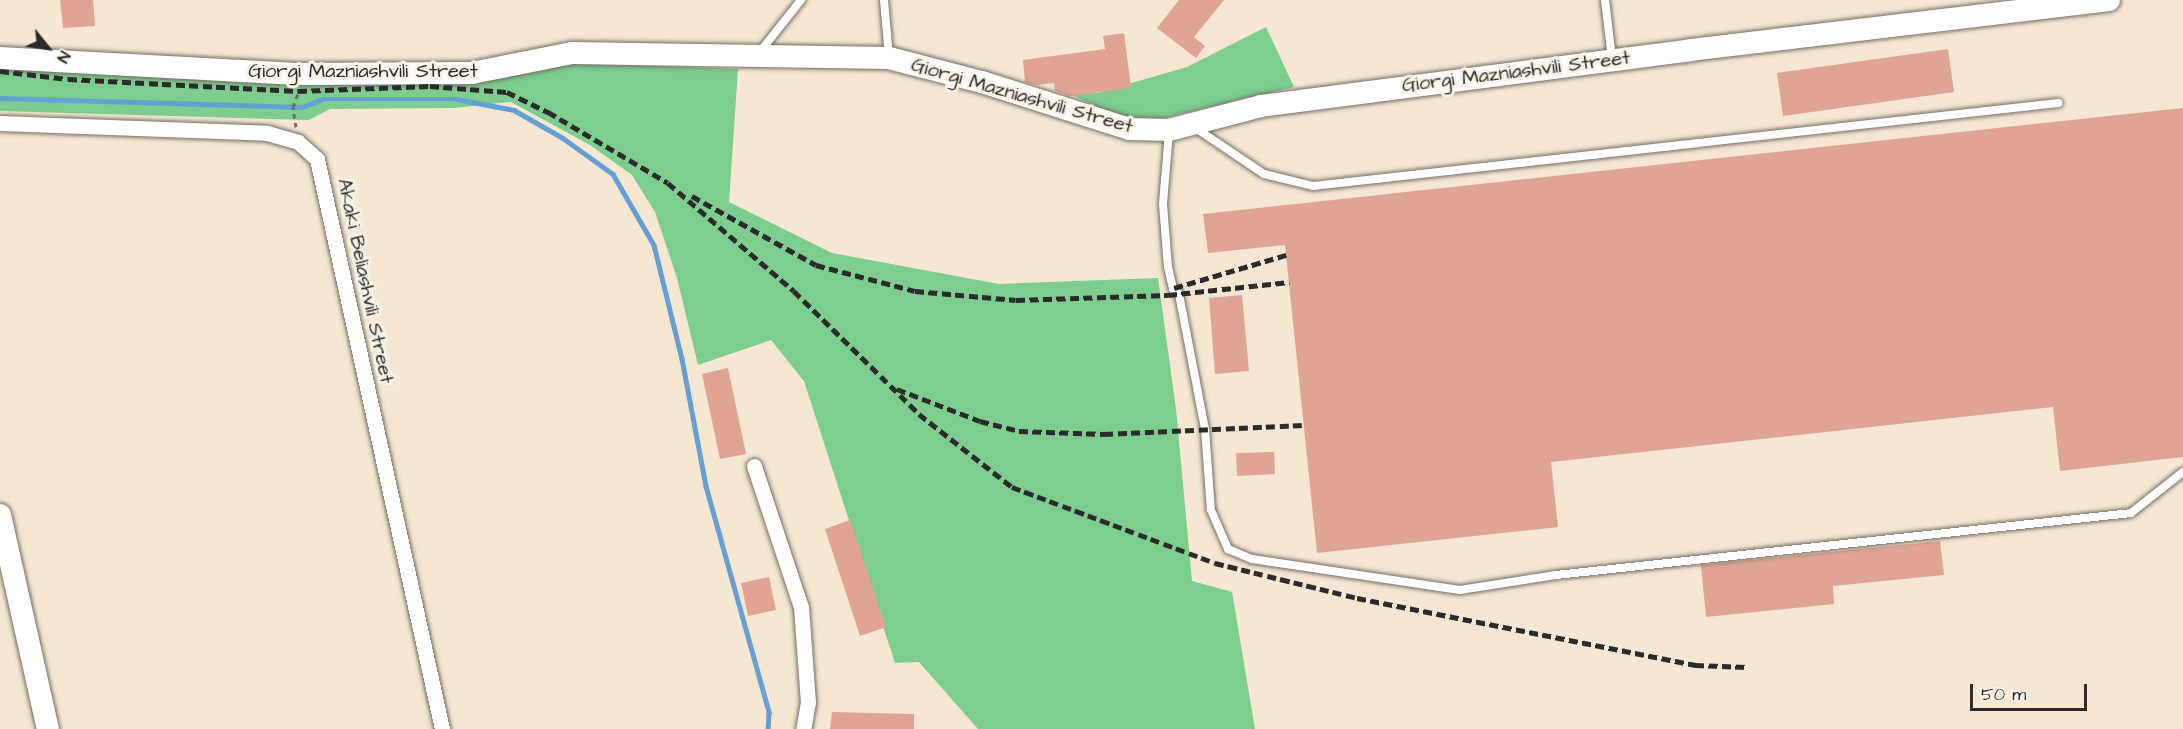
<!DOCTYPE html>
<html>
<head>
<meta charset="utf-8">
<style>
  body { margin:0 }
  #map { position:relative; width:2183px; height:729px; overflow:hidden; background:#f5e7d2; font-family:"Architects Daughter",sans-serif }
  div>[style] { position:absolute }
  .green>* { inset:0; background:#7ccd8e }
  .stream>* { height:4.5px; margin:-2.25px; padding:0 2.25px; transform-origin:2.25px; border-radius:2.25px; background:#659fd4 }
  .building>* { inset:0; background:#dfa494 }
  .path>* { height:3px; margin-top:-1.5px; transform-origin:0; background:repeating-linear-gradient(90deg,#726d65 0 4.5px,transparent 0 9px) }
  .roads { filter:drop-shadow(0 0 2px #726d65) drop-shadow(0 0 2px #726d65) }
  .lane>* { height:8px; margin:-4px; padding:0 4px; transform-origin:4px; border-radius:4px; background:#fff }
  .street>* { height:15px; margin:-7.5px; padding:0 7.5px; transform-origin:7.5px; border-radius:7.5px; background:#fff }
  .secondary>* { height:22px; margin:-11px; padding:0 11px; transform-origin:11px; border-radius:11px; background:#fff }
  .rail>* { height:4.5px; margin-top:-2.25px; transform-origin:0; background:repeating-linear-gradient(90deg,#2b2b2b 0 9px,transparent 0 13.5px) }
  span { translate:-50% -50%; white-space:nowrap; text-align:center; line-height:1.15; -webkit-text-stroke:6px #f7f3e8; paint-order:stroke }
  .street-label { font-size:20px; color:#2b2b2b }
  .north { position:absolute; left:18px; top:18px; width:60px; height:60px; -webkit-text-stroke:4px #f7f3e8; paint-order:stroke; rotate:120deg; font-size:16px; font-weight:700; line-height:24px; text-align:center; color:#2b2b2b }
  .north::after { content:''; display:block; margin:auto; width:21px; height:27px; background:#2b2b2b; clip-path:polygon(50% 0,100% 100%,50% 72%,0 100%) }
  .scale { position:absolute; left:1970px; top:684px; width:117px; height:27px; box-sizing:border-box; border:3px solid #2b2b2b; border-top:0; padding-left:8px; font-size:18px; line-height:21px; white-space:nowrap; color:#2b2b2b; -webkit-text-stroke:4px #f7f3e8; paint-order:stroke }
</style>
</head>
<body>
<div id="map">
  <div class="green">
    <i style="clip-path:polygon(1266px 27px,1294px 87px,1155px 120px,1123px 119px,1053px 86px,1097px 93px,1187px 67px)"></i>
    <i style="clip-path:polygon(572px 63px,738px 69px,729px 202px,832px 253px,999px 284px,1158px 278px,1176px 409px,1192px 581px,1232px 592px,1255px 729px,978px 729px,919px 662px,895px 663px,804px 381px,771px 340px,698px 365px,677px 278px,655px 212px,632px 175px,590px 145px,511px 102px,454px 108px,330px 109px,309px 120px,0 111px,0 65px)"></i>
  </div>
  <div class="stream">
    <i style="left:0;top:98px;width:302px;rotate:1.7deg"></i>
    <i style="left:302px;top:107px;width:22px;rotate:-21deg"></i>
    <i style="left:323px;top:99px;width:133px"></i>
    <i style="left:456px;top:99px;width:59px;rotate:10.7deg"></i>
    <i style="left:514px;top:110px;width:56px;rotate:29.7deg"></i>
    <i style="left:563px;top:138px;width:62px;rotate:35.8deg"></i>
    <i style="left:613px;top:174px;width:82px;rotate:60deg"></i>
    <i style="left:654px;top:245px;width:117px;rotate:76.2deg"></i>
    <i style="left:682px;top:359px;width:129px;rotate:79.3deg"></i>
    <i style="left:706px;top:486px;width:235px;rotate:74.4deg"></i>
    <i style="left:769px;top:712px;width:17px;rotate:93deg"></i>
  </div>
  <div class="building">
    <i style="clip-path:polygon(60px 0,93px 0,95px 26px,63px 28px)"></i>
    <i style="clip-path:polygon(1179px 0,1224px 0,1194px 37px,1205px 46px,1196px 58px,1157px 28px)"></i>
    <i style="clip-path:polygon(1124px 33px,1131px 88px,1070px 96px,1055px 91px,1054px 83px,1037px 85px,1025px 82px,1023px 60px,1105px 49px,1103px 36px)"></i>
    <i style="clip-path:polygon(1948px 49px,1954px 92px,1783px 116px,1777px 73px)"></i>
    <i style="clip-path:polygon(2183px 108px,2183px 457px,2060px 471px,2053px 407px,1551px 462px,1558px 527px,1317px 553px,1285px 245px,1208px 253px,1203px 214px)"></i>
    <i style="clip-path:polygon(1242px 295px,1249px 371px,1215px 374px,1209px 298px)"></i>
    <i style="clip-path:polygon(728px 368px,746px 454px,720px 459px,702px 374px)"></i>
    <i style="clip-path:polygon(1274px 452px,1275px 474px,1237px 476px,1236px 453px)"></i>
    <i style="clip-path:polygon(850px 520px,886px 627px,860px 636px,825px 529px)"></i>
    <i style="clip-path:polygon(1940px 541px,1944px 575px,1833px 586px,1834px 604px,1706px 617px,1701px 565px)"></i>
    <i style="clip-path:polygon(769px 577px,776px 610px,748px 616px,741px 583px)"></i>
    <i style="clip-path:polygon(832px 712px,914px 714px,914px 729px,830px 729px)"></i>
  </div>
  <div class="path">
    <i style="left:296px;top:127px;width:20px;rotate:-99deg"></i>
    <i style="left:293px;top:107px;width:15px;rotate:-70deg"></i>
  </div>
  <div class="roads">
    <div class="lane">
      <i style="left:884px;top:0;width:57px;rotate:85deg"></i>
      <i style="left:1605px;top:0;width:59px;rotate:83.2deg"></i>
      <i style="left:759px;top:53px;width:68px;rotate:-51.6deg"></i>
      <i style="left:1194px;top:127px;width:84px;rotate:33.9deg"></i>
      <i style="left:1264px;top:174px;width:50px;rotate:13.8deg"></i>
      <i style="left:1313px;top:186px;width:750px;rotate:-6.36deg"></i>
      <i style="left:1169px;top:132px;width:72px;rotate:94.8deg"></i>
      <i style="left:1163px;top:204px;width:63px;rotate:85.5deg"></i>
      <i style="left:1168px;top:267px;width:23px;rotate:77deg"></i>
      <i style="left:1173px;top:289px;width:8px;rotate:40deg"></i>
      <i style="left:1179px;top:294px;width:137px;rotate:79.1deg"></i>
      <i style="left:1205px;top:429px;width:81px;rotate:85.8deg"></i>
      <i style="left:1211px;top:510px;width:43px;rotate:66.4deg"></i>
      <i style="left:1228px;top:549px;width:26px;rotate:23deg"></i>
      <i style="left:1252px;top:559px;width:210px;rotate:8.5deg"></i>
      <i style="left:1460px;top:590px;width:97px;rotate:-8.9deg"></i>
      <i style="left:1556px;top:575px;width:578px;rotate:-6.15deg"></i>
      <i style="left:2131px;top:513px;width:66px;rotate:-38.3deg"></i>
    </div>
    <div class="street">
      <i style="left:0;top:123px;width:267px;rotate:2.1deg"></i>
      <i style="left:267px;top:133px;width:32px;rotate:16deg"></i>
      <i style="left:298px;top:142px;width:25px;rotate:42deg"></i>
      <i style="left:317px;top:159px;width:584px;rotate:77.63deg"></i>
      <i style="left:754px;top:466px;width:149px;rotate:71.6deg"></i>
      <i style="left:801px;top:607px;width:95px;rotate:85.8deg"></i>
      <i style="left:808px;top:702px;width:27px;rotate:100deg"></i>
    </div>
    <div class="secondary">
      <i style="left:0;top:58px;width:293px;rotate:3.1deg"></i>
      <i style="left:293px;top:74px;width:179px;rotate:-0.3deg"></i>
      <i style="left:472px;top:73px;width:102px;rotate:-11.3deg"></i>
      <i style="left:572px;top:53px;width:317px;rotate:0.9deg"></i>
      <i style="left:889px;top:58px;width:96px;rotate:14.5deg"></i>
      <i style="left:982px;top:82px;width:154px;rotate:17.7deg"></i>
      <i style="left:1129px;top:129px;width:40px;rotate:1.4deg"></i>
      <i style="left:1169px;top:130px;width:95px;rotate:-14.6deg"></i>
      <i style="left:1261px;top:106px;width:433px;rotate:-7.4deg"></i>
      <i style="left:1690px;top:50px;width:422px;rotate:-6.8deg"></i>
      <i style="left:0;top:515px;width:219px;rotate:77.4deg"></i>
    </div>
  </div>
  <div class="rail">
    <i style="left:0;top:71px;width:68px;rotate:6.7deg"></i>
    <i style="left:68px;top:79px;width:230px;rotate:3deg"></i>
    <i style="left:298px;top:91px;width:132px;rotate:-2.2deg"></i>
    <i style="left:430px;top:86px;width:77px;rotate:4.5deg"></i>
    <i style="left:507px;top:92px;width:46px;rotate:26deg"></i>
    <i style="left:548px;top:112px;width:139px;rotate:30.6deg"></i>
    <i style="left:668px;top:183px;width:166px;rotate:40.6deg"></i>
    <i style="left:794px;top:291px;width:175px;rotate:44.5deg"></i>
    <i style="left:919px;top:414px;width:118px;rotate:38.1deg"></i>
    <i style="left:1012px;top:487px;width:217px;rotate:20.5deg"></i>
    <i style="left:1215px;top:563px;width:146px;rotate:13.8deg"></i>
    <i style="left:1357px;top:598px;width:345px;rotate:11.2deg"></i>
    <i style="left:1695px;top:665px;width:52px;rotate:2.2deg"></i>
    <i style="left:692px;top:196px;width:142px;rotate:29.1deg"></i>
    <i style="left:816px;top:265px;width:102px;rotate:14.7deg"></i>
    <i style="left:915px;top:291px;width:101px;rotate:5.1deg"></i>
    <i style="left:1016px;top:300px;width:152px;rotate:-1.9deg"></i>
    <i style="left:1168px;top:295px;width:122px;rotate:-6.1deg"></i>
    <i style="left:1174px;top:288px;width:117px;rotate:-16.4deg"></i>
    <i style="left:897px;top:389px;width:89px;rotate:21.1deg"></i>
    <i style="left:980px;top:421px;width:40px;rotate:14.4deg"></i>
    <i style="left:1019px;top:431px;width:85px;rotate:2deg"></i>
    <i style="left:1104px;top:434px;width:200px;rotate:-2.6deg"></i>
  </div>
  <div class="street-label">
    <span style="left:363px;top:71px">Giorgi Mazniashvili Street</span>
    <span style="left:1516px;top:72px;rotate:-7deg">Giorgi Mazniashvili Street</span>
    <span style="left:1022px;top:96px;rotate:16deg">Giorgi Mazniashvili Street</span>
    <span style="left:365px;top:281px;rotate:78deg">Akaki Beliashvili Street</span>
  </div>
  <div class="north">N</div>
  <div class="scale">50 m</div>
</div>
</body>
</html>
